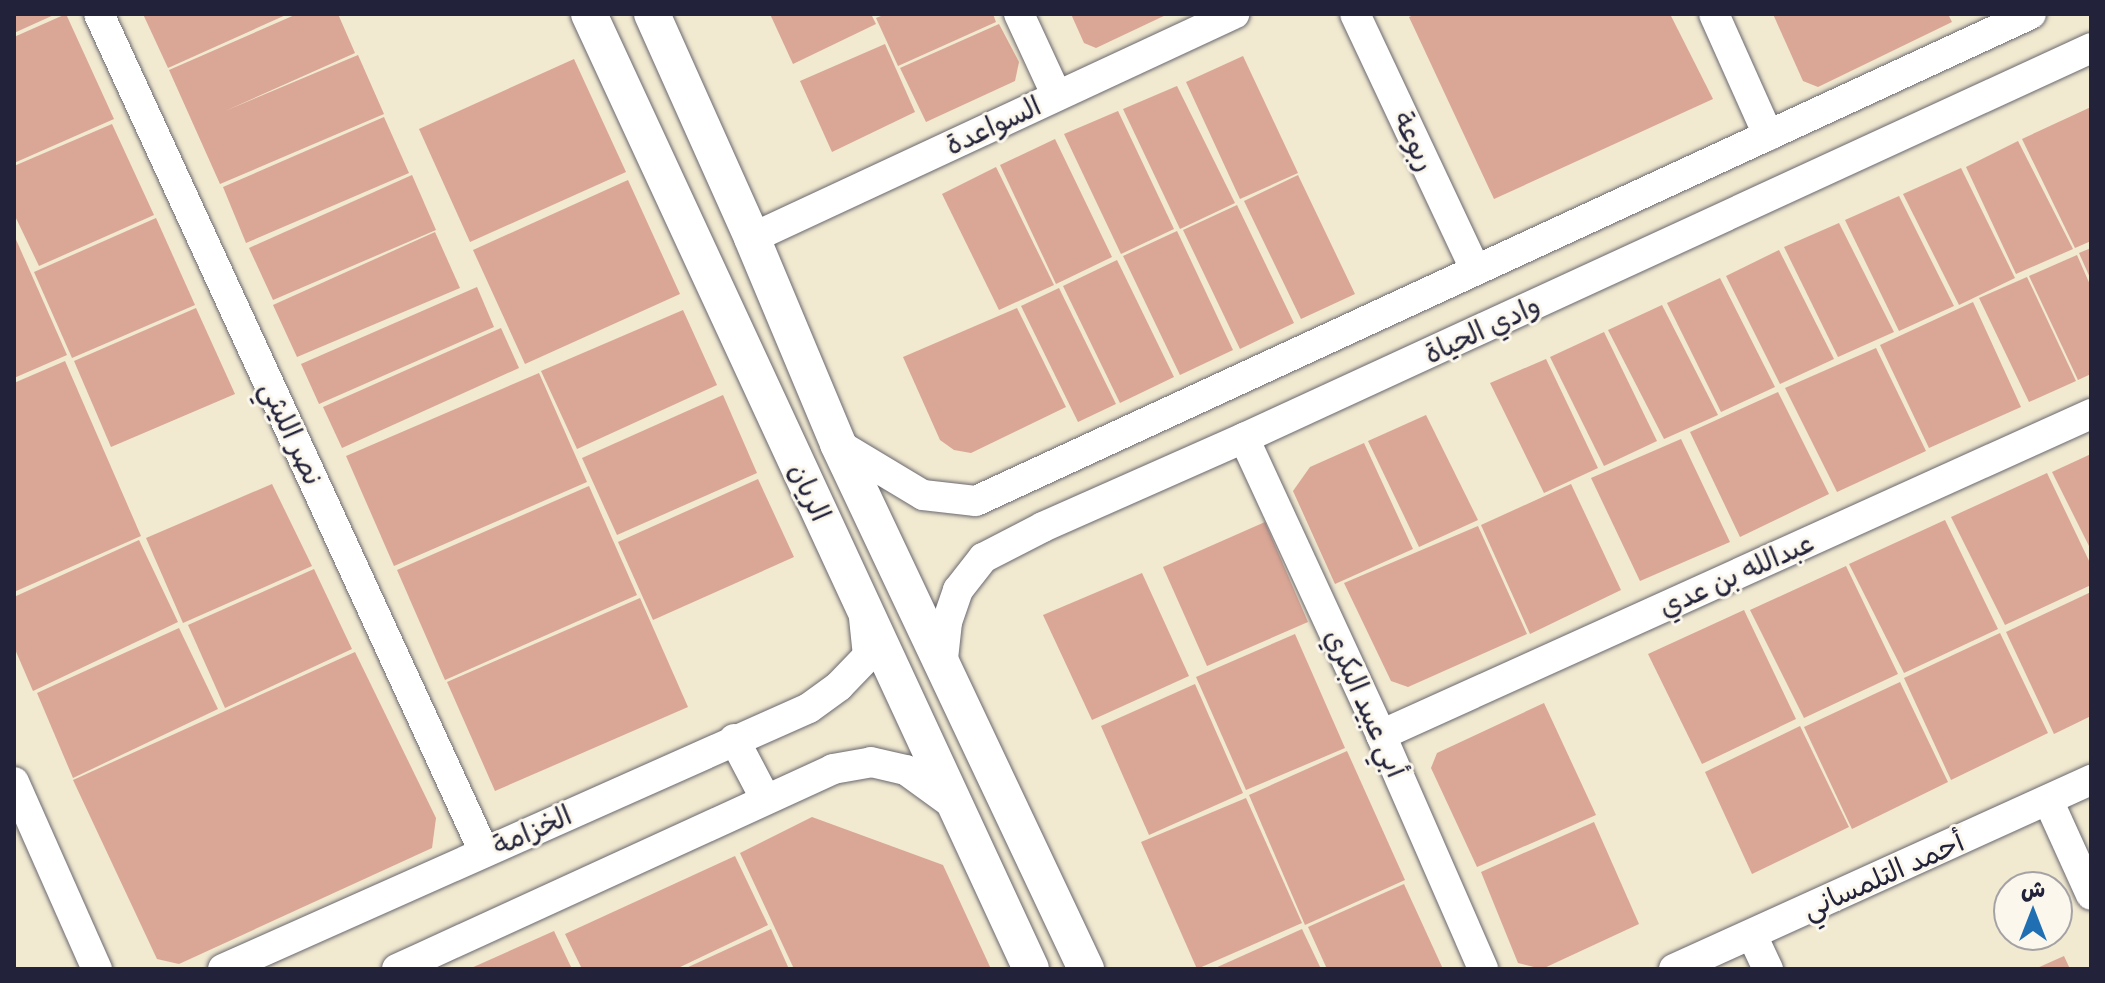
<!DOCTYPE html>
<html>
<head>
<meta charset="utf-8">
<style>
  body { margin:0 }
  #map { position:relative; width:2105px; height:983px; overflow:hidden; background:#f1e9d0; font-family:"Patrick Hand","Playpen Sans Arabic",sans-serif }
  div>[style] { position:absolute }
  .building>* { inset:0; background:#daa696 }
  .roads { filter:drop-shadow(0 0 2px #6a686f) drop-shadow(0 0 2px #6a686f) }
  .minor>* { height:30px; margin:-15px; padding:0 15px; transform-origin:15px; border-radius:15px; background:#fff }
  .tertiary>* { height:36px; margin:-18px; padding:0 18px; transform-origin:18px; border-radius:18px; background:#fff }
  span { translate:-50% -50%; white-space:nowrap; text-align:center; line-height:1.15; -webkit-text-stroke:6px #fbf7ec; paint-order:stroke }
  .street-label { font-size:28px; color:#22223b }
  .frame { position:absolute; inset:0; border:16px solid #22223b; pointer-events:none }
  .north { position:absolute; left:1993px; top:871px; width:80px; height:80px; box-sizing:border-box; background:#fbf7ec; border:2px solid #a4a2a5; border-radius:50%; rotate:0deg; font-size:22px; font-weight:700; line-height:32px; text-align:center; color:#22223b }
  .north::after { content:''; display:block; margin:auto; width:28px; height:36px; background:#1f6fb2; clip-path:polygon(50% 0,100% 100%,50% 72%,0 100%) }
</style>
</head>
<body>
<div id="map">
  <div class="building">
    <i style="clip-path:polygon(14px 14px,56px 14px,14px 33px)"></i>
    <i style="clip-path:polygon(66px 14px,114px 119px,14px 163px,14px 37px)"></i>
    <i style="clip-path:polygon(143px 14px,288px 14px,168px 68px)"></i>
    <i style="clip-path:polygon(297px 14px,338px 14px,355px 53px,225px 111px,358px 55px,384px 114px,220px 184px,169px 70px)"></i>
    <i style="clip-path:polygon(770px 14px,871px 14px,876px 24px,793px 64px)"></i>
    <i style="clip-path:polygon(886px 14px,993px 14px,996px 22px,898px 66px,876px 18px)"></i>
    <i style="clip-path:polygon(1071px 14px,1168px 14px,1096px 48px,1084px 43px)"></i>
    <i style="clip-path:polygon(1416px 14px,1670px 14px,1713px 99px,1494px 199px,1409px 17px)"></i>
    <i style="clip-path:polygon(1773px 14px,1948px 14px,1952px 22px,1818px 87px,1803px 81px)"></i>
    <i style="clip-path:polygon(999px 24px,1019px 62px,1015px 81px,926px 122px,900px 68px)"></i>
    <i style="clip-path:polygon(885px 44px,915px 112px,832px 152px,800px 81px)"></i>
    <i style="clip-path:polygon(1243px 56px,1298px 173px,1240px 199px,1186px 82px)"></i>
    <i style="clip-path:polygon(574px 59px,626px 172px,470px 242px,419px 129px)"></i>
    <i style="clip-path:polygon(1177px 86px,1235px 203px,1180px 229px,1123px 109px)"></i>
    <i style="clip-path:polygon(2091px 107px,2091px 241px,2075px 248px,2022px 139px)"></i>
    <i style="clip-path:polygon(1118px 111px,1174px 229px,1121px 254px,1064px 134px)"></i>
    <i style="clip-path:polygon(384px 117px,409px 173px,246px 243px,223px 187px)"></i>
    <i style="clip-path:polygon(112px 124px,154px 215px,39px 266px,14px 214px,14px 166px)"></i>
    <i style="clip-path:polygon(1055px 139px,1112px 257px,1056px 284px,1000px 165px)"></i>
    <i style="clip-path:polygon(2018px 141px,2073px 249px,2016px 274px,1966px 167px)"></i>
    <i style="clip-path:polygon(996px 167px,1054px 285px,999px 310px,942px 194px)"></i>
    <i style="clip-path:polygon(1961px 168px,2015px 278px,1959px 305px,1903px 194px)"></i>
    <i style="clip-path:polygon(412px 175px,436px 230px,273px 300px,249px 248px)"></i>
    <i style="clip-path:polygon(1298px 175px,1355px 294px,1301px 319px,1244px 201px)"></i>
    <i style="clip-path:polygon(628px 180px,680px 294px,525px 364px,473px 250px)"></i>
    <i style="clip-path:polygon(1899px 196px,1954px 306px,1899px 331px,1845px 220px)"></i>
    <i style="clip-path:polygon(1237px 205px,1294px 323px,1240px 349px,1183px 230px)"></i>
    <i style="clip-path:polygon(156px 218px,195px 305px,72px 358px,34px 272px)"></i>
    <i style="clip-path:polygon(1839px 223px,1894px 332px,1838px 357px,1784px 247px)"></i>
    <i style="clip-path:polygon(1177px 231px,1233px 350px,1180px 375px,1123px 256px)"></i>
    <i style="clip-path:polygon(435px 232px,460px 288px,297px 357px,273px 305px)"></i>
    <i style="clip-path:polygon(14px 235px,67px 355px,14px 378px)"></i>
    <i style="clip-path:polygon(2091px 248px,2091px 280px,2079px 253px)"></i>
    <i style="clip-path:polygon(1779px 250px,1834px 359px,1780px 384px,1726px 276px)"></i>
    <i style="clip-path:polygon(2077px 255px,2091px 287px,2091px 374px,2078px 380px,2029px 276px)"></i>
    <i style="clip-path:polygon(1117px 260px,1174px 377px,1120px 403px,1063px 286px)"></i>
    <i style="clip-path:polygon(2027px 277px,2076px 381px,2029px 402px,1979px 298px)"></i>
    <i style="clip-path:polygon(1720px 278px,1775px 387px,1721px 412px,1667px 303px)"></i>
    <i style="clip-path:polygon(477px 287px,494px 327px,319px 404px,301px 364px)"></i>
    <i style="clip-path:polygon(1059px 288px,1116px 404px,1078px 422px,1021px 306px)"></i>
    <i style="clip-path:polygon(1973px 302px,2021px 407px,1929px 448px,1880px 345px)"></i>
    <i style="clip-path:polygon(1662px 305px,1718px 415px,1664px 439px,1608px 330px)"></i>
    <i style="clip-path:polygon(196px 308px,235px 394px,111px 447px,74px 361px)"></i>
    <i style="clip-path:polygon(1017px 308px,1066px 407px,971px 453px,954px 450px,940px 440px,903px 357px)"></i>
    <i style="clip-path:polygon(683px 310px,717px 385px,577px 449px,541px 371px)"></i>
    <i style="clip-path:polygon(501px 328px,519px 368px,342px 448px,323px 407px)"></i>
    <i style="clip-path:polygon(1604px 332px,1657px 441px,1604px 466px,1550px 357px)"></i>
    <i style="clip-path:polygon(1876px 348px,1926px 451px,1837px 492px,1785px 388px)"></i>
    <i style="clip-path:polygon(1546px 359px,1598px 468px,1544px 493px,1490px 383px)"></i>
    <i style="clip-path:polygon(65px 361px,141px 536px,14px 592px,14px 383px)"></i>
    <i style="clip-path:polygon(539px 373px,587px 482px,394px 566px,346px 456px)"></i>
    <i style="clip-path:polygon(1778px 392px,1829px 494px,1740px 537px,1690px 432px)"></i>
    <i style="clip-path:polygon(723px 395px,757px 473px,617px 535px,582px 458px)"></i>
    <i style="clip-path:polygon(1426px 415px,1478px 520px,1419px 547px,1368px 441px)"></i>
    <i style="clip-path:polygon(1681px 439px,1730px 542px,1640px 581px,1591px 478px)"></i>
    <i style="clip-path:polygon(1364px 443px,1413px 549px,1335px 584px,1293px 491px,1310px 467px)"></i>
    <i style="clip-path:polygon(2091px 454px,2091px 550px,2052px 472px)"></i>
    <i style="clip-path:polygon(2047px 473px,2091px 565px,2091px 585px,2005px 625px,1951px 517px)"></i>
    <i style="clip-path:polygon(758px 479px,794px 557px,653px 620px,618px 542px)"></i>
    <i style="clip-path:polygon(272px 484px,312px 566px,183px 623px,146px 538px)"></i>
    <i style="clip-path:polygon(1571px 484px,1621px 590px,1530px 634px,1481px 525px)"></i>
    <i style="clip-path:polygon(589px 486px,637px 595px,445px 680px,397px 570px)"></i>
    <i style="clip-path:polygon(1945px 520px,1998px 629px,1904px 673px,1849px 564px)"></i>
    <i style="clip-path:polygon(1265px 522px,1308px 622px,1207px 666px,1163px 567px)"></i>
    <i style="clip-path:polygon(1478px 526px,1527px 634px,1408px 687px,1391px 681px,1344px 583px)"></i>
    <i style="clip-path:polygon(139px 540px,178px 622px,33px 691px,14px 647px,14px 597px)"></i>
    <i style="clip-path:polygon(1846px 566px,1898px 674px,1804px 718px,1750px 610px)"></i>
    <i style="clip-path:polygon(314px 569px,352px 649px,225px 708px,188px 625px)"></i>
    <i style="clip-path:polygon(1142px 573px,1189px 676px,1092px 720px,1043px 615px)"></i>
    <i style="clip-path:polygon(2091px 592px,2091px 716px,2054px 734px,2006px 632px)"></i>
    <i style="clip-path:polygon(640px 598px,688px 707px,495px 791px,447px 682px)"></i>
    <i style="clip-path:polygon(1744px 610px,1796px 719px,1702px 764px,1648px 654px)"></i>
    <i style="clip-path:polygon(179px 628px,218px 709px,73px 778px,37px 693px)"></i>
    <i style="clip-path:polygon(2000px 633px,2048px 733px,1951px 780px,1904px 678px)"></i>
    <i style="clip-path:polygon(1295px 634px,1345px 748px,1246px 790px,1196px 677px)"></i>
    <i style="clip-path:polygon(355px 652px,436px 818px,432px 848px,179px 964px,157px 959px,73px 780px)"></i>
    <i style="clip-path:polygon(1900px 682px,1948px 782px,1852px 829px,1804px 727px)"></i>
    <i style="clip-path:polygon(1195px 684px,1243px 793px,1149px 835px,1101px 726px)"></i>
    <i style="clip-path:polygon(1544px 703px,1596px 815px,1477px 867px,1431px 768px,1437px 753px)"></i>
    <i style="clip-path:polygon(1800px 726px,1849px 827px,1752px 874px,1705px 772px)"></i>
    <i style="clip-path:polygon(1347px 751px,1405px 880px,1305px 925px,1249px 795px)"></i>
    <i style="clip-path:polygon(1246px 798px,1302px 923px,1197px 969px,1141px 842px)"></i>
    <i style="clip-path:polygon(812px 817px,943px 865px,991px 969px,794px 969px,740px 853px)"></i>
    <i style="clip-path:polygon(1594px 822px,1639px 924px,1542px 969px,1518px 963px,1481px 872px)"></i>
    <i style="clip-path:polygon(735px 856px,768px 925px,676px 969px,582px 969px,565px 934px)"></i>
    <i style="clip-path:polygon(1404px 884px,1443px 969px,1327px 969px,1308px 927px)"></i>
    <i style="clip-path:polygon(771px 929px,789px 969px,684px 969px)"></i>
    <i style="clip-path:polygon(1302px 929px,1321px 969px,1213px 969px)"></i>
    <i style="clip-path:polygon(554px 931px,572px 969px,469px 969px)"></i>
    <i style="clip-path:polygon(2064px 956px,2070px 969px,2035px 969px)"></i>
  </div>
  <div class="roads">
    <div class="minor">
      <i style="left:99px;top:14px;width:922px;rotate:65.32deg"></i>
      <i style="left:1019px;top:14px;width:88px;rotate:65.2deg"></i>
      <i style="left:1355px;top:14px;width:282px;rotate:64.8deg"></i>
      <i style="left:1714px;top:14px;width:133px;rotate:65.9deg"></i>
      <i style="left:752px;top:238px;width:532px;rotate:-24.93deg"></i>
      <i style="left:1244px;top:438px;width:327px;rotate:65.2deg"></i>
      <i style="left:1381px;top:735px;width:255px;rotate:66.4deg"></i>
      <i style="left:838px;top:444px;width:99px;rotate:31deg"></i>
      <i style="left:923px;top:495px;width:53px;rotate:6.5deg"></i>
      <i style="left:976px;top:501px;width:1162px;rotate:-24.78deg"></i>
      <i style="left:942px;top:668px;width:46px;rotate:-83.8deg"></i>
      <i style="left:947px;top:622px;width:34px;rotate:-71deg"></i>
      <i style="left:958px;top:590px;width:41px;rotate:-52deg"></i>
      <i style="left:983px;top:558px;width:68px;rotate:-27.3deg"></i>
      <i style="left:1043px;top:527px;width:220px;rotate:-23.9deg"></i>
      <i style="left:1244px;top:438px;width:932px;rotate:-24.72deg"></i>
      <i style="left:1381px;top:735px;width:779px;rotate:-24.33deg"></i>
      <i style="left:734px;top:739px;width:67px;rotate:62.3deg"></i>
      <i style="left:14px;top:782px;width:205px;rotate:66.1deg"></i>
      <i style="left:2048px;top:800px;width:104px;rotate:65.6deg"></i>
      <i style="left:1752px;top:935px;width:38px;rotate:65deg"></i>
      <i style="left:223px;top:969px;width:641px;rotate:-24.01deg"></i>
      <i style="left:809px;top:708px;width:37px;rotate:-36deg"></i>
      <i style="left:839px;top:686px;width:42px;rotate:-46deg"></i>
      <i style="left:868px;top:656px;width:37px;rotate:-96deg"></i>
      <i style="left:397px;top:969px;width:480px;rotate:-24.6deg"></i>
      <i style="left:833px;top:769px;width:39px;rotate:-10deg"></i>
      <i style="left:871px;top:762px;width:36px;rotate:13deg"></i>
      <i style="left:906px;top:770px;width:63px;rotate:36deg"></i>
      <i style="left:1674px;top:969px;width:458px;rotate:-24.4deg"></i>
    </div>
    <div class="tertiary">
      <i style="left:589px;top:14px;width:1052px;rotate:65.16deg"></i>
      <i style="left:652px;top:14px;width:245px;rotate:65.9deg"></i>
      <i style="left:752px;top:238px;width:223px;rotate:67.3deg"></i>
      <i style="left:838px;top:444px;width:581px;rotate:64.71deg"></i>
    </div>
  </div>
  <div class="street-label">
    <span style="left:993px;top:125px;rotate:-25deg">السواعدة</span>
    <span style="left:1415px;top:141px;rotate:65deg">ربوعة</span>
    <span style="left:1482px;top:329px;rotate:-25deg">وادي الحياة</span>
    <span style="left:292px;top:433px;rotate:65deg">نصر الليثي</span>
    <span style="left:810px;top:492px;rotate:65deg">الريان</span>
    <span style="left:1736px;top:574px;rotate:-24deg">عبدالله بن عدي</span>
    <span style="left:1366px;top:703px;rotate:66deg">أبي عبيد البكري</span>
    <span style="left:532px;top:830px;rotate:-24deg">الخزامة</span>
    <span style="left:1883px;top:875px;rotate:-24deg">أحمد التلمساني</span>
  </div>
  <div class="frame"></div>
  <div class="north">ش</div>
</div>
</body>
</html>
